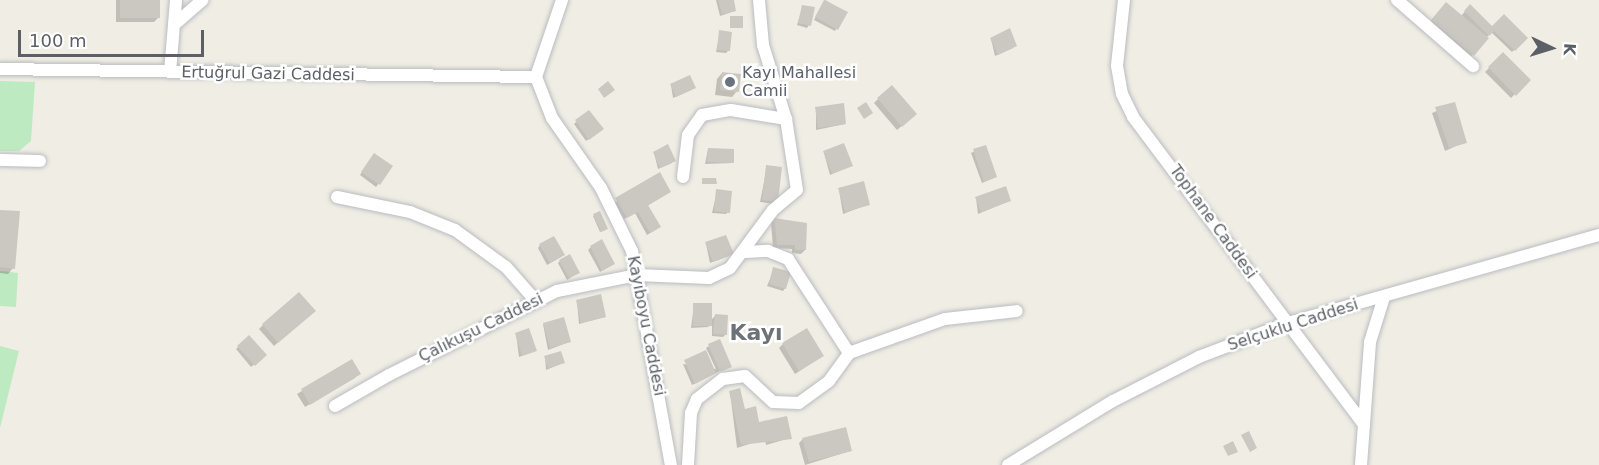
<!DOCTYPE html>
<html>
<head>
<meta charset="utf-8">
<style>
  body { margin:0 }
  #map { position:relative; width:1599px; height:465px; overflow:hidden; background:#f0eee4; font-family:"DejaVu Sans",sans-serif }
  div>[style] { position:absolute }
  .green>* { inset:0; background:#beeac1 }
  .shadow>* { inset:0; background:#0003 }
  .building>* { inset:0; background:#cbc8c1 }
  .roads { filter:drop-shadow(0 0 2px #b9bcc1) drop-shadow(0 0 2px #b9bcc1) }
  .minor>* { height:12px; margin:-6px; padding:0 6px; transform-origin:6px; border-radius:6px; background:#fff }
  .dots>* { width:16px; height:16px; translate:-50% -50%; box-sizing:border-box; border:3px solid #fff; border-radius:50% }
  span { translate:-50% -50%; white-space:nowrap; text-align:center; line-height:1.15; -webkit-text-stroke:5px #fff; paint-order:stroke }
  .worship-label { font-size:16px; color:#5b616d }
  .left { translate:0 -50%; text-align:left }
  .street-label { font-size:16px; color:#5c6066 }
  .district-label { font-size:22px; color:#6d7278; font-weight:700 }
  .north { position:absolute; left:1521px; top:18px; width:60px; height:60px; -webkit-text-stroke:4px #fff; paint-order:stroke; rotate:94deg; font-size:16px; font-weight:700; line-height:24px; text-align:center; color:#5c6066 }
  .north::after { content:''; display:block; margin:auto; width:21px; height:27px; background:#5c6066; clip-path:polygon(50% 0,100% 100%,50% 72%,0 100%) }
  .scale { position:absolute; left:18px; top:30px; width:186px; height:27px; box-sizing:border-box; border:3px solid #5c6066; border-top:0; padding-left:8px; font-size:18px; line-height:21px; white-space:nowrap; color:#5c6066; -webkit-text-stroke:4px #fff; paint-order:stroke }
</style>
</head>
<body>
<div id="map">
  <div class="green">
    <i style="clip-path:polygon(0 81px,35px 82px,31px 141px,19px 151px,0 151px)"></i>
    <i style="clip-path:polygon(0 271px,18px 273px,16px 307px,0 306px)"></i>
    <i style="clip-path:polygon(0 346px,19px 351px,0 428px)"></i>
  </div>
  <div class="shadow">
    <i style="clip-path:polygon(116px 0,158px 0,158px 18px,154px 22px,116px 22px)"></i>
    <i style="clip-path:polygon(716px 0,732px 0,735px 11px,720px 16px)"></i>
    <i style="clip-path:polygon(825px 0,846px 12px,835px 31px,814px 20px)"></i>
    <i style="clip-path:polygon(803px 6px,809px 25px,807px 28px,797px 25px)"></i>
    <i style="clip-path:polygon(1470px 6px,1492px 28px,1526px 38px,1512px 52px,1491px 32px,1469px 59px,1428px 25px,1442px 8px,1461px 16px)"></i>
    <i style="clip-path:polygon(720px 32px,728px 51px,726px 53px,716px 52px)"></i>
    <i style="clip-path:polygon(991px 39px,1013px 48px,995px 56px)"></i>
    <i style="clip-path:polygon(1503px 54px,1529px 80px,1511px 98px,1485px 72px)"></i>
    <i style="clip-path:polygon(722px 73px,737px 91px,732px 97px,715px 95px,717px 79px)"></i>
    <i style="clip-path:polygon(671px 85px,691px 90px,673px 98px)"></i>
    <i style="clip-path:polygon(878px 99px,911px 118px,897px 130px,874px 103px)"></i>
    <i style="clip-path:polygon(1454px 104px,1465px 142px,1445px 151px,1432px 113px)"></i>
    <i style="clip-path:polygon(816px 108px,845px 124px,816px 130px)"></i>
    <i style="clip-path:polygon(576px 122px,599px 132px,586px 141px,574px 124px)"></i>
    <i style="clip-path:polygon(985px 146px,996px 177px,982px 183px,971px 153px)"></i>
    <i style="clip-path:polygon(708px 149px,732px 163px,705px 164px)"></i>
    <i style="clip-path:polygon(654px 153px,672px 163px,658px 169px)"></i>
    <i style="clip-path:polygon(824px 153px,852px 165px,830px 175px)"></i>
    <i style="clip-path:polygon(371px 158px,391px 167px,376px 187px,360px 175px)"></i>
    <i style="clip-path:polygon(767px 167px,777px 202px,774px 204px,760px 202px)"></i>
    <i style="clip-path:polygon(839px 190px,869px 204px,843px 214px)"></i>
    <i style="clip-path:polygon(717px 191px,728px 212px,726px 214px,712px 213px)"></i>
    <i style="clip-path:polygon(667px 194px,647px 206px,657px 229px,647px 235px,635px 213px,624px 219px,614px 202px)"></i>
    <i style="clip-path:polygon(976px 198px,1009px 201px,978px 214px)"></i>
    <i style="clip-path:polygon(0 211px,13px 268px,8px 274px,0 273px)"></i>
    <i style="clip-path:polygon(599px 213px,605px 230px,600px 232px,593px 216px)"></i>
    <i style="clip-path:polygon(774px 219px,805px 250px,801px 254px,792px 253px,792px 249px,773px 248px,771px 223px)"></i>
    <i style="clip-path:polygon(706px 244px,729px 256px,710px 263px)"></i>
    <i style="clip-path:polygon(540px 245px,561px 257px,547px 265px,538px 248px)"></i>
    <i style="clip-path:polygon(591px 247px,613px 264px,600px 272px,588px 250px)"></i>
    <i style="clip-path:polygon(560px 261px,578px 273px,567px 280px,558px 263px)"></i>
    <i style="clip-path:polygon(774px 269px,785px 288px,783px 291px,767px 286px)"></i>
    <i style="clip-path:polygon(577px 301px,605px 317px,579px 324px)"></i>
    <i style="clip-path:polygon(694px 305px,710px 321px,715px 316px,726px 334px,723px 337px,712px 336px,712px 323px,708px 327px,691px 328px)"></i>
    <i style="clip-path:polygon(310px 314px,274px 346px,259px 329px,263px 325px)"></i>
    <i style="clip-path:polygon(543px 324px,569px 342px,548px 350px)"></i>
    <i style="clip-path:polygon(516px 334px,535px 351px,519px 357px)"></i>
    <i style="clip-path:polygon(249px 337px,265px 355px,251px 367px,236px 349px)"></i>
    <i style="clip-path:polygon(783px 344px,818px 359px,795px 374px,779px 348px)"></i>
    <i style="clip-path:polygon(709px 346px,730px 366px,692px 385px,683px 364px,716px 369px,706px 348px)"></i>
    <i style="clip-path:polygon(545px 357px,563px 363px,546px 370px)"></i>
    <i style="clip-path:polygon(351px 361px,355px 378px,305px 407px,297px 394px)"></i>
    <i style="clip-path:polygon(730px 392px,758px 424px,790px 438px,766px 445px,765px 439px,737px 448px)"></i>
    <i style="clip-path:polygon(803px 439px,850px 451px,805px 465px,799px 443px)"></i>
  </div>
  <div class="building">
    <i style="clip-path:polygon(120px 0,160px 0,160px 18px,120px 18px)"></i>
    <i style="clip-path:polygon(718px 0,734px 0,736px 11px,722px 14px)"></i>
    <i style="clip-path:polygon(824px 0,848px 12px,838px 30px,815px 17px)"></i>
    <i style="clip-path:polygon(1446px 2px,1489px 38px,1474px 56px,1431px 20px)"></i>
    <i style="clip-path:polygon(1470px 4px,1492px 26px,1504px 14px,1528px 38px,1515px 51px,1494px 31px,1489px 36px,1464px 11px)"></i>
    <i style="clip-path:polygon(802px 5px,815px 7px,811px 26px,798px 23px)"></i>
    <i style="clip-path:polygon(730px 16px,743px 16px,743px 28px,730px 28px)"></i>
    <i style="clip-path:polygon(1010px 28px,1017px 46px,998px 55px,990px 38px)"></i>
    <i style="clip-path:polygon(719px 30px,732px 32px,730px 51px,717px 50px)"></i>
    <i style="clip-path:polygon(1503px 52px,1531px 80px,1516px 96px,1488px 67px)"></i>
    <i style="clip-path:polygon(722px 72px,741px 74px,739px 92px,720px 90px)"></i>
    <i style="clip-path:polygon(690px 75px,696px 88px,676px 97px,670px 84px)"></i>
    <i style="clip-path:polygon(608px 81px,615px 90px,604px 98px,598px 89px)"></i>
    <i style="clip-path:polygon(892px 85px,917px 114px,902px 127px,877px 98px)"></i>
    <i style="clip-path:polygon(866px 102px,873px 113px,864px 119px,857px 108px)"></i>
    <i style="clip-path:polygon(1455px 102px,1467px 143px,1449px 148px,1435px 107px)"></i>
    <i style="clip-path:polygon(844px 103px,846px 124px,818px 128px,815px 107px)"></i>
    <i style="clip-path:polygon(589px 110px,604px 129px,589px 140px,575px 120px)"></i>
    <i style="clip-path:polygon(844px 143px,853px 166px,832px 174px,823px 151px)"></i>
    <i style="clip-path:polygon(668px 144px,676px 161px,660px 168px,653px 152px)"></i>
    <i style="clip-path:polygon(986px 145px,997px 177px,984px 182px,973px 149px)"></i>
    <i style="clip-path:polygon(708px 148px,734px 149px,734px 163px,707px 162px)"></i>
    <i style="clip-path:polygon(374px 153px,393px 166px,380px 185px,361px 172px)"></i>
    <i style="clip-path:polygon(766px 165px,782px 167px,778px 202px,762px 200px)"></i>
    <i style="clip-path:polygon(660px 172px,671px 192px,648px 205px,661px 227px,650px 233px,638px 212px,627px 218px,615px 198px)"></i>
    <i style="clip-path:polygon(702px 178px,716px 178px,717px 184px,702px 184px)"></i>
    <i style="clip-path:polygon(864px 181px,870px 205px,845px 212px,838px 188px)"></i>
    <i style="clip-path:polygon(1006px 186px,1011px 201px,981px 212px,975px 197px)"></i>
    <i style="clip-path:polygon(716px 189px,732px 191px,730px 213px,714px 211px)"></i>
    <i style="clip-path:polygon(0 210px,20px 211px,15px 269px,0 267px)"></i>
    <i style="clip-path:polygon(600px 211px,608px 229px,601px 232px,593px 214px)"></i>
    <i style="clip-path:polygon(774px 218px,807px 223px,806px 250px,795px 250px,795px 245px,777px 245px)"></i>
    <i style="clip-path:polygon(726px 235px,734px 254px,713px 262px,705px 242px)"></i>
    <i style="clip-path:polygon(554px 236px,565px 255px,550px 263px,539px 244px)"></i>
    <i style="clip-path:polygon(602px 239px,615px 264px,602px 271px,590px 246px)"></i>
    <i style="clip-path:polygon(570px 254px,580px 273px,569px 278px,559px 260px)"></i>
    <i style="clip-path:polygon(773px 267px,791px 272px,786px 289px,769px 284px)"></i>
    <i style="clip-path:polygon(299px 292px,316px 311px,278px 343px,262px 324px)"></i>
    <i style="clip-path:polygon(601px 294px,606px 317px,581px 323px,576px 300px)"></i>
    <i style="clip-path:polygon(693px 303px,712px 303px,712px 326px,693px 326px)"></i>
    <i style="clip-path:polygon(715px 314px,728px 315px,727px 335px,713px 334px)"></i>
    <i style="clip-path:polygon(564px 317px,571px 342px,550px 348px,543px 323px)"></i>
    <i style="clip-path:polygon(529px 328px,537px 351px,522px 356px,515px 333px)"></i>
    <i style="clip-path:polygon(807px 328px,824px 356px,799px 371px,782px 343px)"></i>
    <i style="clip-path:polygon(249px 335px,267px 355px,255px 366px,237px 346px)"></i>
    <i style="clip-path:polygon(720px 339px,732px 367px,720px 372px,708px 344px)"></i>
    <i style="clip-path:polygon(706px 350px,716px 373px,695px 384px,684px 360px)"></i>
    <i style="clip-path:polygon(561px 351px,565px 363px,548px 368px,544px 356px)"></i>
    <i style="clip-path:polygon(352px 359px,361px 374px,310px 405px,301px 389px)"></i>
    <i style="clip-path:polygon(740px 388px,745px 409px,756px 406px,759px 422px,787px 416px,792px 439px,741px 445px,729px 391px)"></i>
    <i style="clip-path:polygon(846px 427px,852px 451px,809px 462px,802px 438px)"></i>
    <i style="clip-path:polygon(1249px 431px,1257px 448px,1250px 452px,1241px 435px)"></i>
    <i style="clip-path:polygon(1233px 441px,1238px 452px,1228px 456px,1223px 446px)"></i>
  </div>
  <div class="roads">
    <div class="minor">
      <i style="left:562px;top:0;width:81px;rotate:108.7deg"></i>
      <i style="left:536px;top:77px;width:44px;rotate:68.7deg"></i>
      <i style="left:552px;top:118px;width:85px;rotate:55deg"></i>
      <i style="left:601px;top:188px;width:70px;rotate:63.8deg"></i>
      <i style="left:632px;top:251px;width:218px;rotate:79.7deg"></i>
      <i style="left:1124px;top:0;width:66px;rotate:96.1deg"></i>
      <i style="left:1117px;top:66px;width:28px;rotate:80deg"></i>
      <i style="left:1122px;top:94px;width:25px;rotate:64deg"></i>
      <i style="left:1133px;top:117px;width:385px;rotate:53.1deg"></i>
      <i style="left:1397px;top:0;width:101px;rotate:41deg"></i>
      <i style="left:176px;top:23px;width:35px;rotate:-41deg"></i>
      <i style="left:0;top:69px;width:536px;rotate:0.86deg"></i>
      <i style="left:170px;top:72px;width:72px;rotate:-85.2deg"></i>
      <i style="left:0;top:160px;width:40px;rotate:1.4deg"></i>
      <i style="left:683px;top:177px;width:42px;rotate:-83.2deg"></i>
      <i style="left:688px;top:135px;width:24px;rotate:-55deg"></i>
      <i style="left:702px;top:115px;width:29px;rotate:-10deg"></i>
      <i style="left:731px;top:110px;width:56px;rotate:9.3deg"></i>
      <i style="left:337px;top:197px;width:75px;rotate:11.6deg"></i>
      <i style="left:410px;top:212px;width:48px;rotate:21.8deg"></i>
      <i style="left:455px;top:230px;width:63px;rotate:36deg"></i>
      <i style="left:506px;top:267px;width:44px;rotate:48.7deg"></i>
      <i style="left:746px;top:252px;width:22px;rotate:-3deg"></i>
      <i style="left:768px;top:251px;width:22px;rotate:22deg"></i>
      <i style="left:788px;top:259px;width:112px;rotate:57deg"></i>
      <i style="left:335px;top:406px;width:62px;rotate:-29.9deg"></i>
      <i style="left:389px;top:375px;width:188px;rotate:-26.6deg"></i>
      <i style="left:557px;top:291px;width:82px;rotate:-11.3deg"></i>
      <i style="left:637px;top:275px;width:72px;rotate:2.4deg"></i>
      <i style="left:709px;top:278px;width:23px;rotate:-25deg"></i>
      <i style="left:730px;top:268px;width:72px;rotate:-53.4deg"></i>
      <i style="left:773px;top:210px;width:31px;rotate:-40deg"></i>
      <i style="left:797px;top:190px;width:72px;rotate:-98.8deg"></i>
      <i style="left:786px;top:119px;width:77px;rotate:-107.3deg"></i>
      <i style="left:763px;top:45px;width:45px;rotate:-95.1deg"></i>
      <i style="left:688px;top:465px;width:52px;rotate:-86.7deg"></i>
      <i style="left:691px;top:413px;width:15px;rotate:-67deg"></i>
      <i style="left:697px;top:399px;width:33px;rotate:-38deg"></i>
      <i style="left:723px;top:379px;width:22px;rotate:-8deg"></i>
      <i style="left:745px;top:376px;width:38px;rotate:43deg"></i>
      <i style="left:773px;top:402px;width:26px;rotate:2deg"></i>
      <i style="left:799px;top:403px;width:37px;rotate:-36deg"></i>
      <i style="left:829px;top:381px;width:34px;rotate:-54deg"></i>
      <i style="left:849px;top:353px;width:102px;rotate:-19.5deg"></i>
      <i style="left:945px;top:319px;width:72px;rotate:-6.3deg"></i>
      <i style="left:1008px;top:465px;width:123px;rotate:-31.4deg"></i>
      <i style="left:1113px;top:401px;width:97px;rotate:-27.1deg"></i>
      <i style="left:1199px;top:357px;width:95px;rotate:-20.9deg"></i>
      <i style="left:1288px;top:323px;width:323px;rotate:-15.8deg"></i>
      <i style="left:1361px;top:465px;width:123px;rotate:-85.8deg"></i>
      <i style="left:1370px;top:342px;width:47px;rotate:-72.7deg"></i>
    </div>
  </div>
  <div class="dots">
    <i style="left:730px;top:82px;background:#6b7280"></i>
  </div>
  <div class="worship-label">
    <span class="left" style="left:742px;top:82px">Kayı Mahallesi<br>Camii</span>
  </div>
  <div class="street-label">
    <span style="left:268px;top:74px;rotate:1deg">Ertuğrul Gazi Caddesi</span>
    <span style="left:1213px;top:222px;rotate:54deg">Tophane Caddesi</span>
    <span style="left:1293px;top:325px;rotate:-18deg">Selçuklu Caddesi</span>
    <span style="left:646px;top:326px;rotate:79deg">Kayıboyu Caddesi</span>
    <span style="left:481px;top:328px;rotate:-26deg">Çalıkuşu Caddesi</span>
  </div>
  <div class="district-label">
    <span style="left:756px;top:333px">Kayı</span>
  </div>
  <div class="north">K</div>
  <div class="scale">100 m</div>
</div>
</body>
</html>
